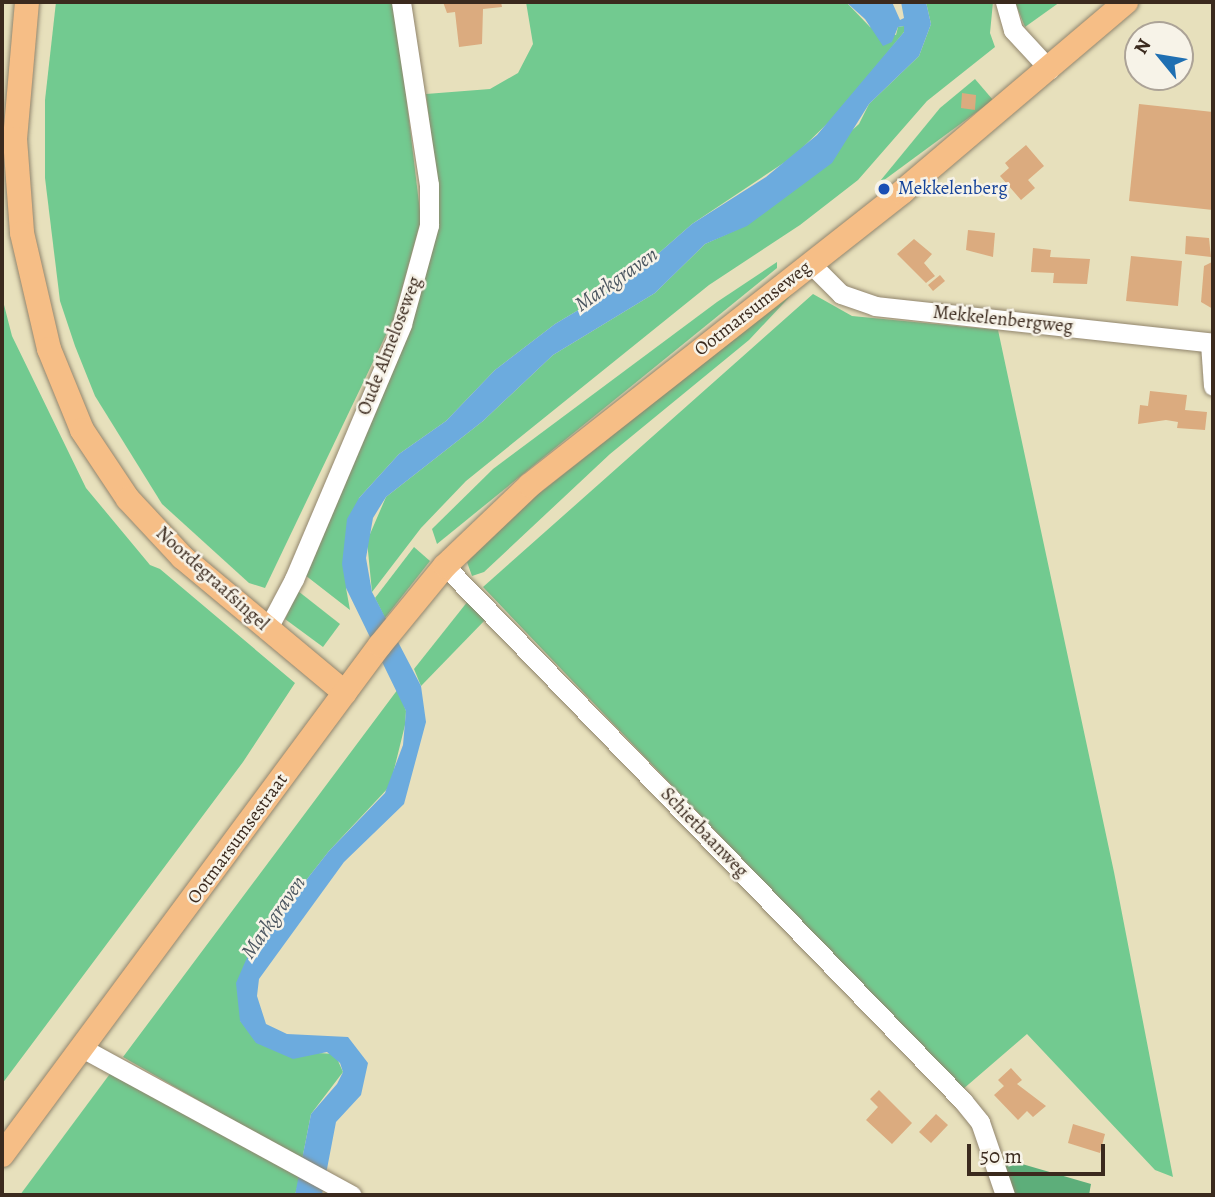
<!DOCTYPE html>
<html>
<head>
<meta charset="utf-8">
<style>
  body { margin:0 }
  #map { position:relative; width:1215px; height:1197px; overflow:hidden; background:#e7e0bc; font-family:Alegreya,serif }
  div>[style] { position:absolute }
  .green>* { inset:0; background:#72ca90 }
  .forest>* { inset:0; background:#5dae7a }
  .water>* { inset:0; background:#6cabde }
  .building>* { inset:0; background:#dbab7f }
  .roads { filter:drop-shadow(0 0 2px #91856d) drop-shadow(0 0 2px #91856d) }
  .minor>* { height:19px; margin:-9.5px; padding:0 9.5px; transform-origin:9.5px; border-radius:9.5px; background:#fff }
  .major>* { height:24px; margin:-12px; padding:0 12px; transform-origin:12px; border-radius:12px; background:#f6be86 }
  .dots>* { width:19px; height:19px; translate:-50% -50%; box-sizing:border-box; border:4px solid #f7f3e8; border-radius:50% }
  span { translate:-50% -50%; white-space:nowrap; text-align:center; line-height:1.15; -webkit-text-stroke:5px #f7f3e8; paint-order:stroke }
  .transit-label { font-size:19px; color:#164399 }
  .left { translate:0 -50%; text-align:left }
  .street-label { font-size:19px; color:#3b2a1e }
  .water-label { font-size:21px; color:#4c5761; font-style:italic }
  .frame { position:absolute; inset:0; border:4px solid #3b2a1e; pointer-events:none }
  .north { position:absolute; left:1124px; top:21px; width:70px; height:70px; box-sizing:border-box; background:#f7f3e8; border:2px solid #aca397; border-radius:50%; rotate:300deg; font-size:19px; font-weight:700; line-height:28px; text-align:center; color:#3b2a1e }
  .north::after { content:''; display:block; margin:auto; width:24px; height:32px; background:#1f6fb2; clip-path:polygon(50% 0,100% 100%,50% 72%,0 100%) }
  .scale { position:absolute; left:967px; top:1144px; width:138px; height:32px; box-sizing:border-box; border:4px solid #3b2a1e; border-top:0; padding-left:9px; font-size:21px; line-height:24px; white-space:nowrap; color:#3b2a1e; -webkit-text-stroke:5px #f7f3e8; paint-order:stroke }
</style>
</head>
<body>
<div id="map">
  <div class="green">
    <i style="clip-path:polygon(56px 2px,395px 2px,421px 220px,394px 318px,265px 588px,249px 583px,162px 504px,95px 396px,75px 346px,60px 301px,45px 178px,45px 100px)"></i>
    <i style="clip-path:polygon(526px 2px,846px 2px,870px 27px,896px 35px,898px 27px,904px 26px,904px 32px,840px 111px,794px 156px,692px 224px,627px 281px,555px 324px,495px 370px,446px 421px,399px 454px,359px 498px,346px 588px,350px 610px,305px 575px,428px 266px,434px 225px,433px 153px,426px 94px,490px 89px,518px 73px,533px 44px)"></i>
    <i style="clip-path:polygon(926px 2px,993px 2px,990px 33px,995px 47px,927px 101px,858px 180px,800px 225px,709px 285px,466px 481px,421px 528px,372px 592px,367px 541px,386px 497px,483px 421px,553px 355px,655px 293px,705px 244px,747px 225px,859px 124px,869px 104px,919px 56px,931px 24px)"></i>
    <i style="clip-path:polygon(1015px 2px,1060px 2px,1025px 27px)"></i>
    <i style="clip-path:polygon(975px 79px,993px 100px,876px 186px,940px 108px)"></i>
    <i style="clip-path:polygon(777px 262px,777px 268px,437px 544px,432px 529px,493px 469px,717px 302px)"></i>
    <i style="clip-path:polygon(796px 290px,749px 340px,610px 454px,484px 572px,472px 576px,467px 562px,536px 496px)"></i>
    <i style="clip-path:polygon(813px 294px,852px 316px,998px 330px,1114px 872px,1173px 1177px,1155px 1170px,1027px 1034px,962px 1090px,483px 587px)"></i>
    <i style="clip-path:polygon(2px 297px,12px 336px,86px 488px,150px 565px,160px 569px,295px 683px,243px 762px,2px 1084px)"></i>
    <i style="clip-path:polygon(414px 547px,430px 561px,385px 618px,375px 598px)"></i>
    <i style="clip-path:polygon(298px 591px,340px 624px,323px 647px,285px 619px)"></i>
    <i style="clip-path:polygon(468px 601px,486px 619px,421px 686px,414px 669px)"></i>
    <i style="clip-path:polygon(398px 689px,406px 711px,405px 725px,390px 786px,329px 851px,249px 953px,240px 1021px,318px 1053px,335px 1054px,343px 1072px,311px 1114px,302px 1160px,123px 1057px)"></i>
    <i style="clip-path:polygon(112px 1071px,300px 1177px,295px 1195px,20px 1195px)"></i>
  </div>
  <div class="forest">
    <i style="clip-path:polygon(1001px 1158px,1091px 1184px,1089px 1195px,1014px 1195px)"></i>
  </div>
  <div class="water">
    <i style="clip-path:polygon(846px 2px,892px 2px,900px 20px,904px 18px,901px 2px,926px 2px,931px 24px,919px 56px,869px 104px,832px 163px,747px 226px,705px 244px,655px 293px,553px 355px,483px 421px,386px 497px,373px 518px,366px 558px,372px 592px,421px 686px,426px 722px,404px 804px,344px 862px,259px 979px,257px 996px,266px 1024px,287px 1034px,348px 1037px,368px 1063px,361px 1095px,336px 1122px,322px 1195px,295px 1195px,311px 1114px,337px 1084px,343px 1072px,340px 1063px,327px 1052px,293px 1059px,256px 1043px,240px 1021px,236px 983px,249px 953px,329px 851px,385px 793px,403px 745px,406px 711px,346px 588px,342px 564px,347px 519px,359px 498px,399px 454px,446px 421px,495px 370px,555px 324px,627px 281px,692px 224px,766px 177px,817px 135px,904px 32px,904px 26px,898px 27px,892px 42px,883px 46px,865px 19px)"></i>
  </div>
  <div class="building">
    <i style="clip-path:polygon(443px 2px,501px 2px,502px 7px,483px 9px,482px 44px,459px 47px,455px 12px,447px 13px)"></i>
    <i style="clip-path:polygon(962px 93px,976px 95px,975px 110px,961px 108px)"></i>
    <i style="clip-path:polygon(1139px 104px,1213px 112px,1213px 210px,1129px 201px)"></i>
    <i style="clip-path:polygon(1026px 145px,1044px 166px,1028px 180px,1035px 188px,1021px 200px,1000px 176px,1009px 168px,1005px 163px)"></i>
    <i style="clip-path:polygon(968px 230px,995px 233px,993px 257px,966px 250px)"></i>
    <i style="clip-path:polygon(1186px 236px,1209px 238px,1211px 257px,1185px 254px)"></i>
    <i style="clip-path:polygon(914px 239px,932px 254px,924px 263px,935px 276px,926px 283px,897px 254px)"></i>
    <i style="clip-path:polygon(1033px 248px,1051px 250px,1050px 257px,1090px 259px,1087px 284px,1053px 283px,1054px 273px,1031px 272px)"></i>
    <i style="clip-path:polygon(1131px 256px,1182px 261px,1178px 306px,1126px 301px)"></i>
    <i style="clip-path:polygon(1212px 262px,1213px 264px,1213px 309px,1201px 302px,1204px 266px)"></i>
    <i style="clip-path:polygon(940px 275px,945px 281px,933px 291px,928px 285px)"></i>
    <i style="clip-path:polygon(1150px 391px,1187px 395px,1185px 410px,1207px 412px,1205px 430px,1177px 428px,1178px 422px,1166px 420px,1138px 424px,1140px 405px,1148px 406px)"></i>
    <i style="clip-path:polygon(1011px 1068px,1022px 1080px,1017px 1084px,1046px 1106px,1033px 1117px,1027px 1111px,1018px 1120px,994px 1095px,1004px 1086px,998px 1080px)"></i>
    <i style="clip-path:polygon(879px 1090px,912px 1123px,892px 1144px,866px 1120px,878px 1107px,870px 1099px)"></i>
    <i style="clip-path:polygon(936px 1114px,948px 1125px,931px 1143px,919px 1132px)"></i>
    <i style="clip-path:polygon(1073px 1124px,1105px 1134px,1100px 1153px,1068px 1143px)"></i>
  </div>
  <div class="roads">
    <div class="minor">
      <i style="left:1005px;top:2px;width:29px;rotate:74deg"></i>
      <i style="left:1013px;top:30px;width:54px;rotate:47.2deg"></i>
      <i style="left:810px;top:263px;width:44px;rotate:45deg"></i>
      <i style="left:841px;top:294px;width:36px;rotate:19deg"></i>
      <i style="left:875px;top:306px;width:340px;rotate:6.2deg"></i>
      <i style="left:1210px;top:343px;width:43px;rotate:86deg"></i>
      <i style="left:445px;top:566px;width:745px;rotate:45.92deg"></i>
      <i style="left:963px;top:1101px;width:27px;rotate:51deg"></i>
      <i style="left:980px;top:1122px;width:77px;rotate:71.1deg"></i>
      <i style="left:267px;top:630px;width:58px;rotate:-62.1deg"></i>
      <i style="left:294px;top:579px;width:277px;rotate:-67deg"></i>
      <i style="left:402px;top:324px;width:103px;rotate:-74.7deg"></i>
      <i style="left:429px;top:225px;width:40px;rotate:-90deg"></i>
      <i style="left:429px;top:185px;width:185px;rotate:-98.7deg"></i>
      <i style="left:82px;top:1048px;width:307px;rotate:28.6deg"></i>
    </div>
    <div class="major">
      <i style="left:27px;top:2px;width:138px;rotate:95deg"></i>
      <i style="left:15px;top:139px;width:94px;rotate:85.7deg"></i>
      <i style="left:22px;top:233px;width:119px;rotate:76.9deg"></i>
      <i style="left:49px;top:349px;width:87px;rotate:67.8deg"></i>
      <i style="left:82px;top:430px;width:83px;rotate:56.3deg"></i>
      <i style="left:128px;top:499px;width:79px;rotate:47deg"></i>
      <i style="left:182px;top:557px;width:212px;rotate:39.8deg"></i>
      <i style="left:2px;top:1155px;width:635px;rotate:-53.46deg"></i>
      <i style="left:380px;top:645px;width:102px;rotate:-50.6deg"></i>
      <i style="left:445px;top:566px;width:117px;rotate:-43.6deg"></i>
      <i style="left:530px;top:485px;width:474px;rotate:-38.2deg"></i>
      <i style="left:902px;top:192px;width:294px;rotate:-40.3deg"></i>
    </div>
  </div>
  <div class="dots">
    <i style="left:884px;top:189px;background:#1a4fb4"></i>
  </div>
  <div class="transit-label">
    <span class="left" style="left:898px;top:189px">Mekkelenberg</span>
  </div>
  <div class="street-label">
    <span style="left:753px;top:309px;rotate:-38deg">Ootmarsumseweg</span>
    <span style="left:1003px;top:320px;rotate:6deg">Mekkelenbergweg</span>
    <span style="left:390px;top:346px;rotate:-69deg">Oude Almeloseweg</span>
    <span style="left:212px;top:579px;rotate:42deg">Noordegraafsingel</span>
    <span style="left:704px;top:833px;rotate:46deg">Schietbaanweg</span>
    <span style="left:238px;top:839px;rotate:-54deg">Ootmarsumsestraat</span>
  </div>
  <div class="water-label">
    <span style="left:616px;top:279px;rotate:-35deg">Markgraven</span>
    <span style="left:273px;top:917px;rotate:-55deg">Markgraven</span>
  </div>
  <div class="frame"></div>
  <div class="north">N</div>
  <div class="scale">50 m</div>
</div>
</body>
</html>
